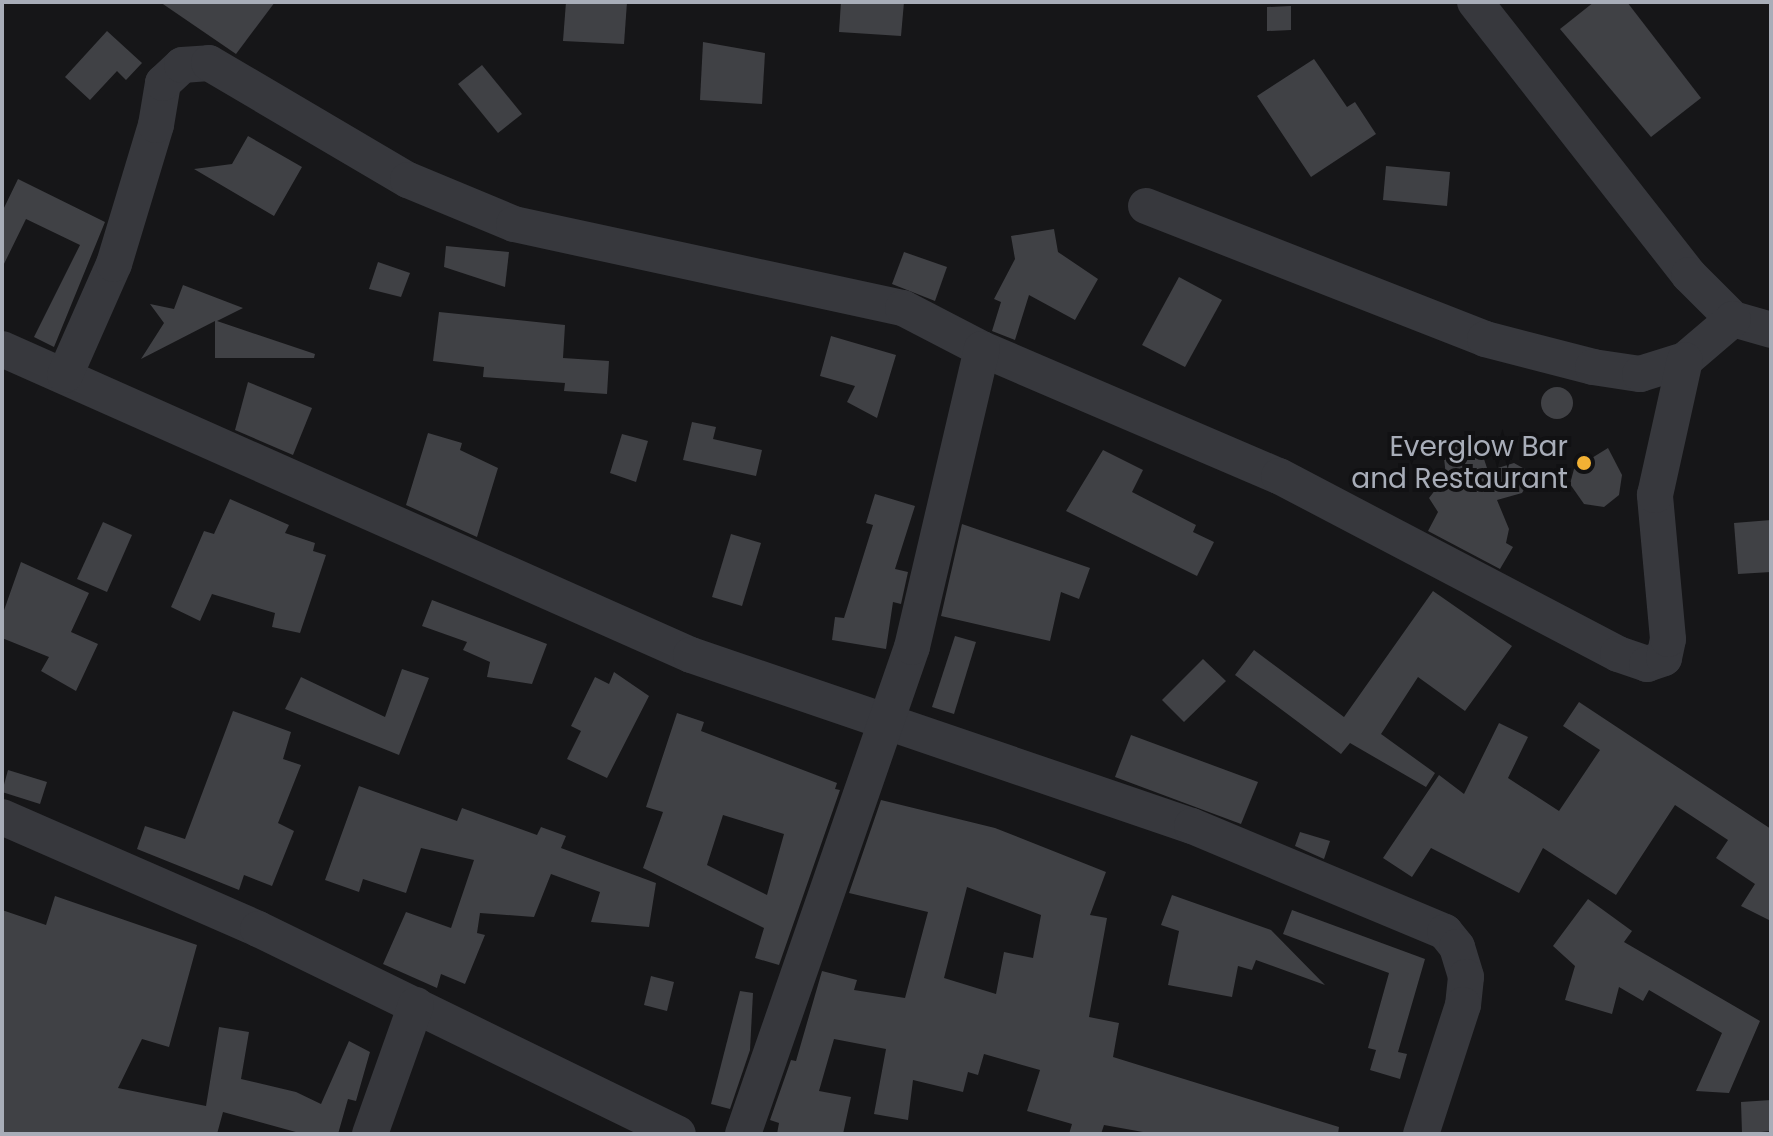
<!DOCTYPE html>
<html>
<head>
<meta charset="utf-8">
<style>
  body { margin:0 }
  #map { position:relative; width:1773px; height:1136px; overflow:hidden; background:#161618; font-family:Poppins,sans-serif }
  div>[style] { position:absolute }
  .building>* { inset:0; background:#404145 }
  .round { border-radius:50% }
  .minor>* { height:36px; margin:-18px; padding:0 18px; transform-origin:18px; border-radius:18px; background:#37383d }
  .dots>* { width:22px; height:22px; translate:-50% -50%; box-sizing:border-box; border:4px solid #111113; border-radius:50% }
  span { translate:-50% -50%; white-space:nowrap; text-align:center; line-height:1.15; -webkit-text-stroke:8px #111113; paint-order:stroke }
  .poi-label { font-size:28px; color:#a8adb8 }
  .right { translate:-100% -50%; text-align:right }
  .frame { position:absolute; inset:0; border:4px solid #a8adb8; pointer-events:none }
</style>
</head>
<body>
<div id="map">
  <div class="building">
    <i style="clip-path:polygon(160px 2px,275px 2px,236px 54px)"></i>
    <i style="clip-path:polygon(566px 2px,627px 2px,624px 44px,563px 41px)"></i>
    <i style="clip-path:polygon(841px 2px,904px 2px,901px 36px,839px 32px)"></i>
    <i style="clip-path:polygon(1594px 2px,1627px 2px,1701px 98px,1651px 137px,1560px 29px)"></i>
    <i style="clip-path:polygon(1291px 6px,1291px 30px,1267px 31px,1267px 7px)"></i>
    <i style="clip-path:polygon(107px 31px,142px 63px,126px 80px,117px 71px,90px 100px,65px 77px)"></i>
    <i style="clip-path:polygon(703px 42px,765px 53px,762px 104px,700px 100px)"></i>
    <i style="clip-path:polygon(1314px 59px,1347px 107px,1355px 102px,1376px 134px,1311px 177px,1257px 96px)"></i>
    <i style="clip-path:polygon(482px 65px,522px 114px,498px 133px,458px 84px)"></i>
    <i style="clip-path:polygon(248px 136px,302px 167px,274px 216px,194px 169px,232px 164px)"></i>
    <i style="clip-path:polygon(1386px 166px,1450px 172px,1447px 206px,1383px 200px)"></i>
    <i style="clip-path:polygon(18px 179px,105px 222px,54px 347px,34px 337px,80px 245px,26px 219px,2px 268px,2px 212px)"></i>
    <i style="clip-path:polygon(1054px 229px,1058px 252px,1098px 279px,1075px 320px,1029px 295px,1015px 340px,992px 331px,1001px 302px,994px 299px,1015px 259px,1011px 236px)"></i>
    <i style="clip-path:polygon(446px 246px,509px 252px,505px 287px,444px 267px)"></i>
    <i style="clip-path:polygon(904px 252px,947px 267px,935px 301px,892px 284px)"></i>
    <i style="clip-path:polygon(378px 262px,410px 273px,401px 297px,369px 289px)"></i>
    <i style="clip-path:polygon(1179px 277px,1222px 300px,1185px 367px,1142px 345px)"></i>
    <i style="clip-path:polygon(183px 285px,243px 308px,217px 321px,315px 354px,314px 358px,215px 358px,215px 321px,141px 359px,164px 323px,150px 304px,174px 309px)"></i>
    <i style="clip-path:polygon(439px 312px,565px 325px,563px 358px,609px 361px,607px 394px,564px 391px,565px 383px,483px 377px,484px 367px,433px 361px)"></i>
    <i style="clip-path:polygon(831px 336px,896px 355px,877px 418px,847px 402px,855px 386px,820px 376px)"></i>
    <i style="clip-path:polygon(248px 382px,312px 408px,293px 455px,235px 430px)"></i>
    <i class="round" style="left:1541px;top:387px;width:32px;height:32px"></i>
    <i style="clip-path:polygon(692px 422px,716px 427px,713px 439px,762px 450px,756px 476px,683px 460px)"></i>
    <i style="clip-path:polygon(428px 433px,462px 443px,460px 450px,498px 468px,477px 537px,406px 505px)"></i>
    <i style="clip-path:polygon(622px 434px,648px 441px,636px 482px,610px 473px)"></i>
    <i style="clip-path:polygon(1465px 443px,1482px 453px,1488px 471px,1514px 463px,1528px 471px,1530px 479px,1522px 493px,1497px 500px,1509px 529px,1506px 543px,1513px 547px,1500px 569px,1428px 531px,1438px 512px,1429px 498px,1446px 476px,1444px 458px,1448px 450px)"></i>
    <i style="clip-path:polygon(1608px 448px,1622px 475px,1619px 495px,1604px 507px,1584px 504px,1570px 484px,1574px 469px)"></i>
    <i style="clip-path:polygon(1103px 450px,1143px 470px,1132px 492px,1196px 525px,1193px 532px,1214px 542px,1197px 576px,1066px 511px)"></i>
    <i style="clip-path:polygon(875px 494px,915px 506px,895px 569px,908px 572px,901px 604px,893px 602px,886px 649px,832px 640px,835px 617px,844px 618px,873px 525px,866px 523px)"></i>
    <i style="clip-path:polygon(230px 499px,289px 525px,285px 533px,315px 543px,313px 551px,326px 555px,300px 633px,272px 627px,275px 613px,212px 594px,200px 621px,171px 607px,204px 531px,214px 534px)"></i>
    <i style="clip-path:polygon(1771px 520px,1771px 572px,1738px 574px,1734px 523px)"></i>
    <i style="clip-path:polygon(103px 522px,132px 535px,107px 592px,77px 579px)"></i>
    <i style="clip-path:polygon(962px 524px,1090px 568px,1079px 599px,1061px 592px,1050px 641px,941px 616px)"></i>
    <i style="clip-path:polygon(731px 534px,761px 543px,742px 606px,712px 597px)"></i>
    <i style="clip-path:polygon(21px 562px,89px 593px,71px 632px,98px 644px,76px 691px,41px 671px,49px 657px,2px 638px,2px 616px)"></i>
    <i style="clip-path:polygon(1433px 591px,1512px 646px,1465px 711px,1418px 677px,1381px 734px,1435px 773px,1426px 787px,1350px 743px,1341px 754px,1235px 675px,1254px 650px,1344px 717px)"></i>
    <i style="clip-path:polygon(432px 600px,547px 644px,532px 684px,487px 677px,490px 662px,463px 650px,467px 642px,422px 626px)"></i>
    <i style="clip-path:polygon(955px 636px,976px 642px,954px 714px,932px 707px)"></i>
    <i style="clip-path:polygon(1203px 659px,1226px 681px,1184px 722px,1162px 700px)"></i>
    <i style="clip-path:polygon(402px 669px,429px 678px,399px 755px,285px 709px,301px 677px,385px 717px)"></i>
    <i style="clip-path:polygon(614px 672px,649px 696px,607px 778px,567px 759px,581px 731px,571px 726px,595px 677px,609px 684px)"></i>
    <i style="clip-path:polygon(1579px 702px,1771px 829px,1771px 921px,1741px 906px,1755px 884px,1716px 858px,1728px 840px,1675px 805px,1616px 895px,1543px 848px,1519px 893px,1431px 848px,1412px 877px,1383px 858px,1439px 775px,1464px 794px,1499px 723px,1528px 737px,1508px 778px,1559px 811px,1600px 750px,1563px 726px)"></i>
    <i style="clip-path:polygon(233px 711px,291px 732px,283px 759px,301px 765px,278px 823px,294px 831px,272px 886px,244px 875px,239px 890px,137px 849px,145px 826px,185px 839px)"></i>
    <i style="clip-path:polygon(evenodd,677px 713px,704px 722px,701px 731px,837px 783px,835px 789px,840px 790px,779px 965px,755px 958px,764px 928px,643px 868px,663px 812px,646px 807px,677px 713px,723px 815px,784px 834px,767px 895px,707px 865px,723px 815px)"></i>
    <i style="clip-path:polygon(1131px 735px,1258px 782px,1241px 824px,1115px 777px)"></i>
    <i style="clip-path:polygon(8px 770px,47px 782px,40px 804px,2px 792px)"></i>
    <i style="clip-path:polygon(359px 786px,457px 821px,462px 808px,537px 835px,541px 827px,566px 836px,561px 848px,656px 883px,649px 927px,591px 922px,600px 892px,551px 874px,534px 917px,480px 913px,477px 933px,485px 935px,465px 984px,441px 974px,437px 988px,383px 964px,406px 912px,451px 928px,474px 860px,421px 848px,406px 893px,363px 879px,359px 892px,325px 880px)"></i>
    <i style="clip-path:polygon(evenodd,881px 800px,995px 828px,1106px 872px,1090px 915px,1107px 918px,1089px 1017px,1119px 1023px,1113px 1057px,1339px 1127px,1338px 1134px,1154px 1134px,1104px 1125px,1101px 1134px,1069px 1134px,1072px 1124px,1027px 1111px,1040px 1070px,984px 1054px,978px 1075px,968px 1072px,963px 1092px,913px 1080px,908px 1120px,874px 1114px,886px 1049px,834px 1039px,819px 1091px,851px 1097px,843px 1134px,777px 1134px,779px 1123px,770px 1120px,791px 1060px,796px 1061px,822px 971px,857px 980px,854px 990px,905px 998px,928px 912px,849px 893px,881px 800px,967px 887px,1041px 915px,1033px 958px,1004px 952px,996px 994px,944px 978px,967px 887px)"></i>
    <i style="clip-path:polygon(1300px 832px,1330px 841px,1324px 859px,1295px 846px)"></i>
    <i style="clip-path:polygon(1172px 895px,1271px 930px,1325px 985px,1256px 960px,1252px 970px,1238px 966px,1232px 997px,1168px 985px,1179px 931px,1161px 925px)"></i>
    <i style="clip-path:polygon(55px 896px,197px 945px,169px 1047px,142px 1039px,118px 1088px,206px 1106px,219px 1027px,249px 1032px,241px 1079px,296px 1092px,321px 1104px,349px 1041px,370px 1052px,356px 1101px,348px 1099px,338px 1134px,303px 1134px,223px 1112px,217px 1134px,2px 1134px,2px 910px,46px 925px)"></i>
    <i style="clip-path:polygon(1588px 899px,1632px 931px,1624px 942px,1760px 1021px,1729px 1093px,1696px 1091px,1722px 1033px,1649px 990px,1643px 1001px,1619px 987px,1612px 1014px,1565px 1000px,1575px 966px,1553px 946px)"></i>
    <i style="clip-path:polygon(1292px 910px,1425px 959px,1398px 1052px,1407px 1054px,1400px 1079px,1370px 1070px,1376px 1050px,1368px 1048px,1389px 973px,1283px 934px)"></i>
    <i style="clip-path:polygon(651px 976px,674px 982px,667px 1011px,644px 1005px)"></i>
    <i style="clip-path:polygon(740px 991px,753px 993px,750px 1050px,730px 1109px,711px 1104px)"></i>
    <i style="clip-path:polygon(1771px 1100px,1771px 1131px,1742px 1134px,1741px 1102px)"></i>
  </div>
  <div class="minor">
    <i style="left:1475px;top:2px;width:347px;rotate:51.9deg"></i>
    <i style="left:1689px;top:275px;width:62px;rotate:45deg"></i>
    <i style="left:1733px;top:319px;width:40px;rotate:16deg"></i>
    <i style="left:1146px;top:206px;width:364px;rotate:21.4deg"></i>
    <i style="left:1485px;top:339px;width:112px;rotate:14.5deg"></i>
    <i style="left:1593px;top:367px;width:48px;rotate:8.5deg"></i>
    <i style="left:1640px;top:374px;width:47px;rotate:-17.3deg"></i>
    <i style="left:1685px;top:360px;width:63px;rotate:-40.5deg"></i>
    <i style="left:2px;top:349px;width:754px;rotate:23.95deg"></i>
    <i style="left:691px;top:655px;width:529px;rotate:18.85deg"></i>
    <i style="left:1192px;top:826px;width:274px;rotate:22.7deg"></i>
    <i style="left:1445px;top:932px;width:19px;rotate:51deg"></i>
    <i style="left:1457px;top:947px;width:31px;rotate:73deg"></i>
    <i style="left:1466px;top:977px;width:28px;rotate:96deg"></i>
    <i style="left:1463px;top:1005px;width:136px;rotate:108deg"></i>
    <i style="left:65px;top:375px;width:121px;rotate:-66.2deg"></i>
    <i style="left:114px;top:264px;width:145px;rotate:-73.2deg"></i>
    <i style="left:156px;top:125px;width:43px;rotate:-80.5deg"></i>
    <i style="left:163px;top:83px;width:26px;rotate:-43deg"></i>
    <i style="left:182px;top:65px;width:27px;rotate:-4deg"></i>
    <i style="left:209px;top:63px;width:231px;rotate:30.5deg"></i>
    <i style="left:408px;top:180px;width:115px;rotate:22.5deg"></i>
    <i style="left:514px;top:224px;width:398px;rotate:12.2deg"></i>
    <i style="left:903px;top:308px;width:89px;rotate:27.4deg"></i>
    <i style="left:982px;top:349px;width:323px;rotate:23.2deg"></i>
    <i style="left:1279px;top:476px;width:383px;rotate:27.7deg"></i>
    <i style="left:1618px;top:654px;width:31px;rotate:19deg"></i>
    <i style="left:1647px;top:664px;width:18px;rotate:-19deg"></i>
    <i style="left:1664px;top:658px;width:19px;rotate:-78deg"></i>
    <i style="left:1668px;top:639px;width:145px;rotate:-95.2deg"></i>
    <i style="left:1655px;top:495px;width:138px;rotate:-77.5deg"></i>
    <i style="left:2px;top:817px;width:279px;rotate:23.6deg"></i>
    <i style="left:258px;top:929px;width:467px;rotate:26deg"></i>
    <i style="left:370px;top:1134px;width:137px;rotate:-70.4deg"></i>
    <i style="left:743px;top:1134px;width:515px;rotate:-70.86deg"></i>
    <i style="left:912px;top:647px;width:306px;rotate:-76.8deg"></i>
  </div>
  <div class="dots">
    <i style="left:1584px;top:463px;background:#f2b134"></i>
  </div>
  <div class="poi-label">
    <span class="right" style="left:1568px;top:463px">Everglow Bar<br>and Restaurant</span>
  </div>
  <div class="frame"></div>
</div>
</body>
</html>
